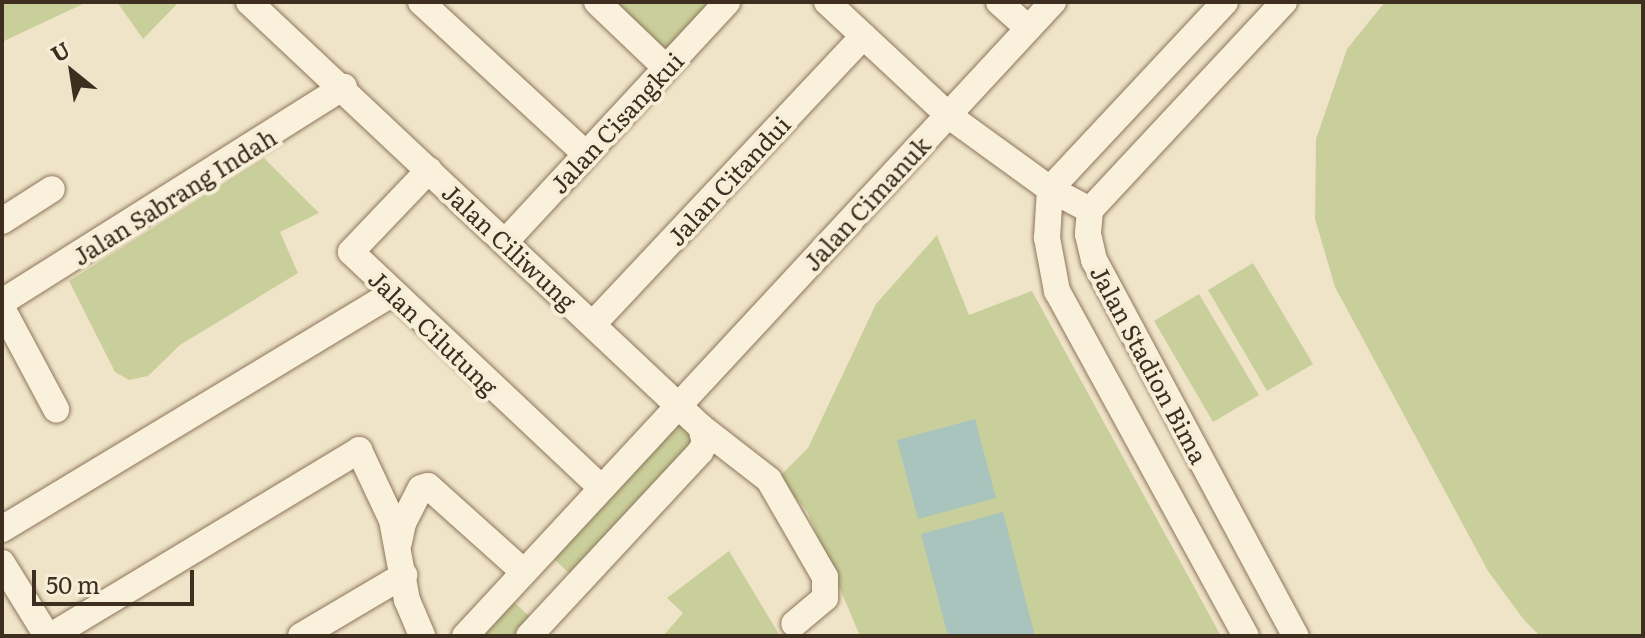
<!DOCTYPE html>
<html>
<head>
<meta charset="utf-8">
<style>
  body { margin:0 }
  #map { position:relative; width:1645px; height:638px; overflow:hidden; background:#f0e4c8; font-family:Literata,serif }
  div>[style] { position:absolute }
  .green>* { inset:0; background:#c9cf9b }
  .water>* { inset:0; background:#a9c4bc }
  .roads { filter:drop-shadow(0 0 2px #8d765c) drop-shadow(0 0 2px #8d765c) }
  .minor>* { height:26px; margin:-13px; padding:0 13px; transform-origin:13px; border-radius:13px; background:#faf1dc }
  span { translate:-50% -50%; white-space:nowrap; text-align:center; line-height:1.15; -webkit-text-stroke:8px #f7eed8; paint-order:stroke }
  .street-label { font-size:24px; color:#3d2e20 }
  .frame { position:absolute; inset:0; border:4px solid #3d2e20; pointer-events:none }
  .north { position:absolute; left:32px; top:32px; width:80px; height:80px; -webkit-text-stroke:6px #f7eed8; paint-order:stroke; rotate:330deg; font-size:22px; font-weight:700; line-height:32px; text-align:center; color:#3d2e20 }
  .north::after { content:''; display:block; margin:auto; width:28px; height:36px; background:#3d2e20; clip-path:polygon(50% 0,100% 100%,50% 72%,0 100%) }
  .scale { position:absolute; left:32px; top:570px; width:162px; height:36px; box-sizing:border-box; border:4px solid #3d2e20; border-top:0; padding-left:10px; font-size:24px; line-height:28px; white-space:nowrap; color:#3d2e20; -webkit-text-stroke:6px #f7eed8; paint-order:stroke }
</style>
</head>
<body>
<div id="map">
  <div class="green">
    <i style="clip-path:polygon(2px 2px,87px 2px,2px 42px)"></i>
    <i style="clip-path:polygon(117px 2px,179px 2px,143px 39px)"></i>
    <i style="clip-path:polygon(611px 2px,715px 2px,666px 54px)"></i>
    <i style="clip-path:polygon(1385px 2px,1643px 2px,1643px 636px,1540px 636px,1524px 620px,1488px 571px,1335px 287px,1315px 219px,1316px 139px,1347px 49px)"></i>
    <i style="clip-path:polygon(264px 158px,319px 213px,280px 232px,298px 273px,180px 345px,148px 376px,129px 380px,115px 372px,69px 281px)"></i>
    <i style="clip-path:polygon(937px 235px,969px 315px,1032px 291px,1221px 636px,860px 636px,807px 511px,778px 478px,808px 448px,876px 304px)"></i>
    <i style="clip-path:polygon(1253px 263px,1313px 364px,1267px 391px,1208px 290px)"></i>
    <i style="clip-path:polygon(1199px 294px,1259px 395px,1213px 422px,1154px 321px)"></i>
    <i style="clip-path:polygon(679px 421px,697px 437px,570px 574px,553px 558px)"></i>
    <i style="clip-path:polygon(729px 551px,780px 636px,663px 636px,683px 613px,667px 598px)"></i>
    <i style="clip-path:polygon(512px 600px,531px 618px,514px 636px,479px 636px)"></i>
  </div>
  <div class="water">
    <i style="clip-path:polygon(975px 419px,996px 498px,918px 519px,897px 440px)"></i>
    <i style="clip-path:polygon(1003px 512px,1035px 636px,948px 636px,921px 534px)"></i>
  </div>
  <div class="roads">
    <div class="minor">
      <i style="left:249px;top:2px;width:620px;rotate:43.24deg"></i>
      <i style="left:701px;top:427px;width:16px;rotate:76deg"></i>
      <i style="left:705px;top:443px;width:10px;rotate:119deg"></i>
      <i style="left:700px;top:452px;width:251px;rotate:132.9deg"></i>
      <i style="left:421px;top:2px;width:224px;rotate:42.7deg"></i>
      <i style="left:597px;top:2px;width:95px;rotate:43.7deg"></i>
      <i style="left:827px;top:2px;width:166px;rotate:43deg"></i>
      <i style="left:948px;top:115px;width:126px;rotate:36deg"></i>
      <i style="left:1050px;top:189px;width:45px;rotate:27.7deg"></i>
      <i style="left:999px;top:2px;width:39px;rotate:42deg"></i>
      <i style="left:1225px;top:2px;width:256px;rotate:133.1deg"></i>
      <i style="left:1050px;top:189px;width:49px;rotate:93.5deg"></i>
      <i style="left:1047px;top:238px;width:54px;rotate:79.3deg"></i>
      <i style="left:1057px;top:291px;width:393px;rotate:61.3deg"></i>
      <i style="left:1284px;top:2px;width:284px;rotate:133deg"></i>
      <i style="left:1090px;top:210px;width:24px;rotate:95deg"></i>
      <i style="left:1088px;top:234px;width:27px;rotate:77deg"></i>
      <i style="left:1094px;top:260px;width:427px;rotate:61.8deg"></i>
      <i style="left:429px;top:170px;width:113px;rotate:133.6deg"></i>
      <i style="left:351px;top:252px;width:344px;rotate:43.3deg"></i>
      <i style="left:2px;top:221px;width:59px;rotate:-32.6deg"></i>
      <i style="left:505px;top:242px;width:327px;rotate:-47.2deg"></i>
      <i style="left:2px;top:302px;width:404px;rotate:-32.2deg"></i>
      <i style="left:2px;top:308px;width:115px;rotate:61.9deg"></i>
      <i style="left:593px;top:324px;width:395px;rotate:-46.8deg"></i>
      <i style="left:701px;top:427px;width:86px;rotate:37.9deg"></i>
      <i style="left:769px;top:480px;width:112px;rotate:60deg"></i>
      <i style="left:825px;top:577px;width:21px;rotate:90deg"></i>
      <i style="left:825px;top:598px;width:40px;rotate:140deg"></i>
      <i style="left:2px;top:529px;width:455px;rotate:-31.1deg"></i>
      <i style="left:399px;top:542px;width:19px;rotate:-78deg"></i>
      <i style="left:403px;top:523px;width:39px;rotate:-63deg"></i>
      <i style="left:421px;top:488px;width:7px;rotate:-16deg"></i>
      <i style="left:428px;top:486px;width:129px;rotate:41.9deg"></i>
      <i style="left:2px;top:563px;width:86px;rotate:58.3deg"></i>
      <i style="left:51px;top:636px;width:360px;rotate:-31.1deg"></i>
      <i style="left:359px;top:450px;width:77px;rotate:64.8deg"></i>
      <i style="left:392px;top:520px;width:81px;rotate:79.4deg"></i>
      <i style="left:407px;top:600px;width:39px;rotate:67deg"></i>
      <i style="left:301px;top:636px;width:120px;rotate:-30.6deg"></i>
      <i style="left:465px;top:636px;width:865px;rotate:-47.16deg"></i>
    </div>
  </div>
  <div class="street-label">
    <span style="left:616px;top:122px;rotate:-47deg">Jalan Cisangkui</span>
    <span style="left:728px;top:180px;rotate:-47deg">Jalan Citandui</span>
    <span style="left:174px;top:196px;rotate:-32deg">Jalan Sabrang Indah</span>
    <span style="left:866px;top:203px;rotate:-47deg">Jalan Cimanuk</span>
    <span style="left:510px;top:246px;rotate:43deg">Jalan Ciliwung</span>
    <span style="left:434px;top:332px;rotate:44deg">Jalan Cilutung</span>
    <span style="left:1150px;top:364px;rotate:62deg">Jalan Stadion Bima</span>
  </div>
  <div class="frame"></div>
  <div class="north">U</div>
  <div class="scale">50 m</div>
</div>
</body>
</html>
